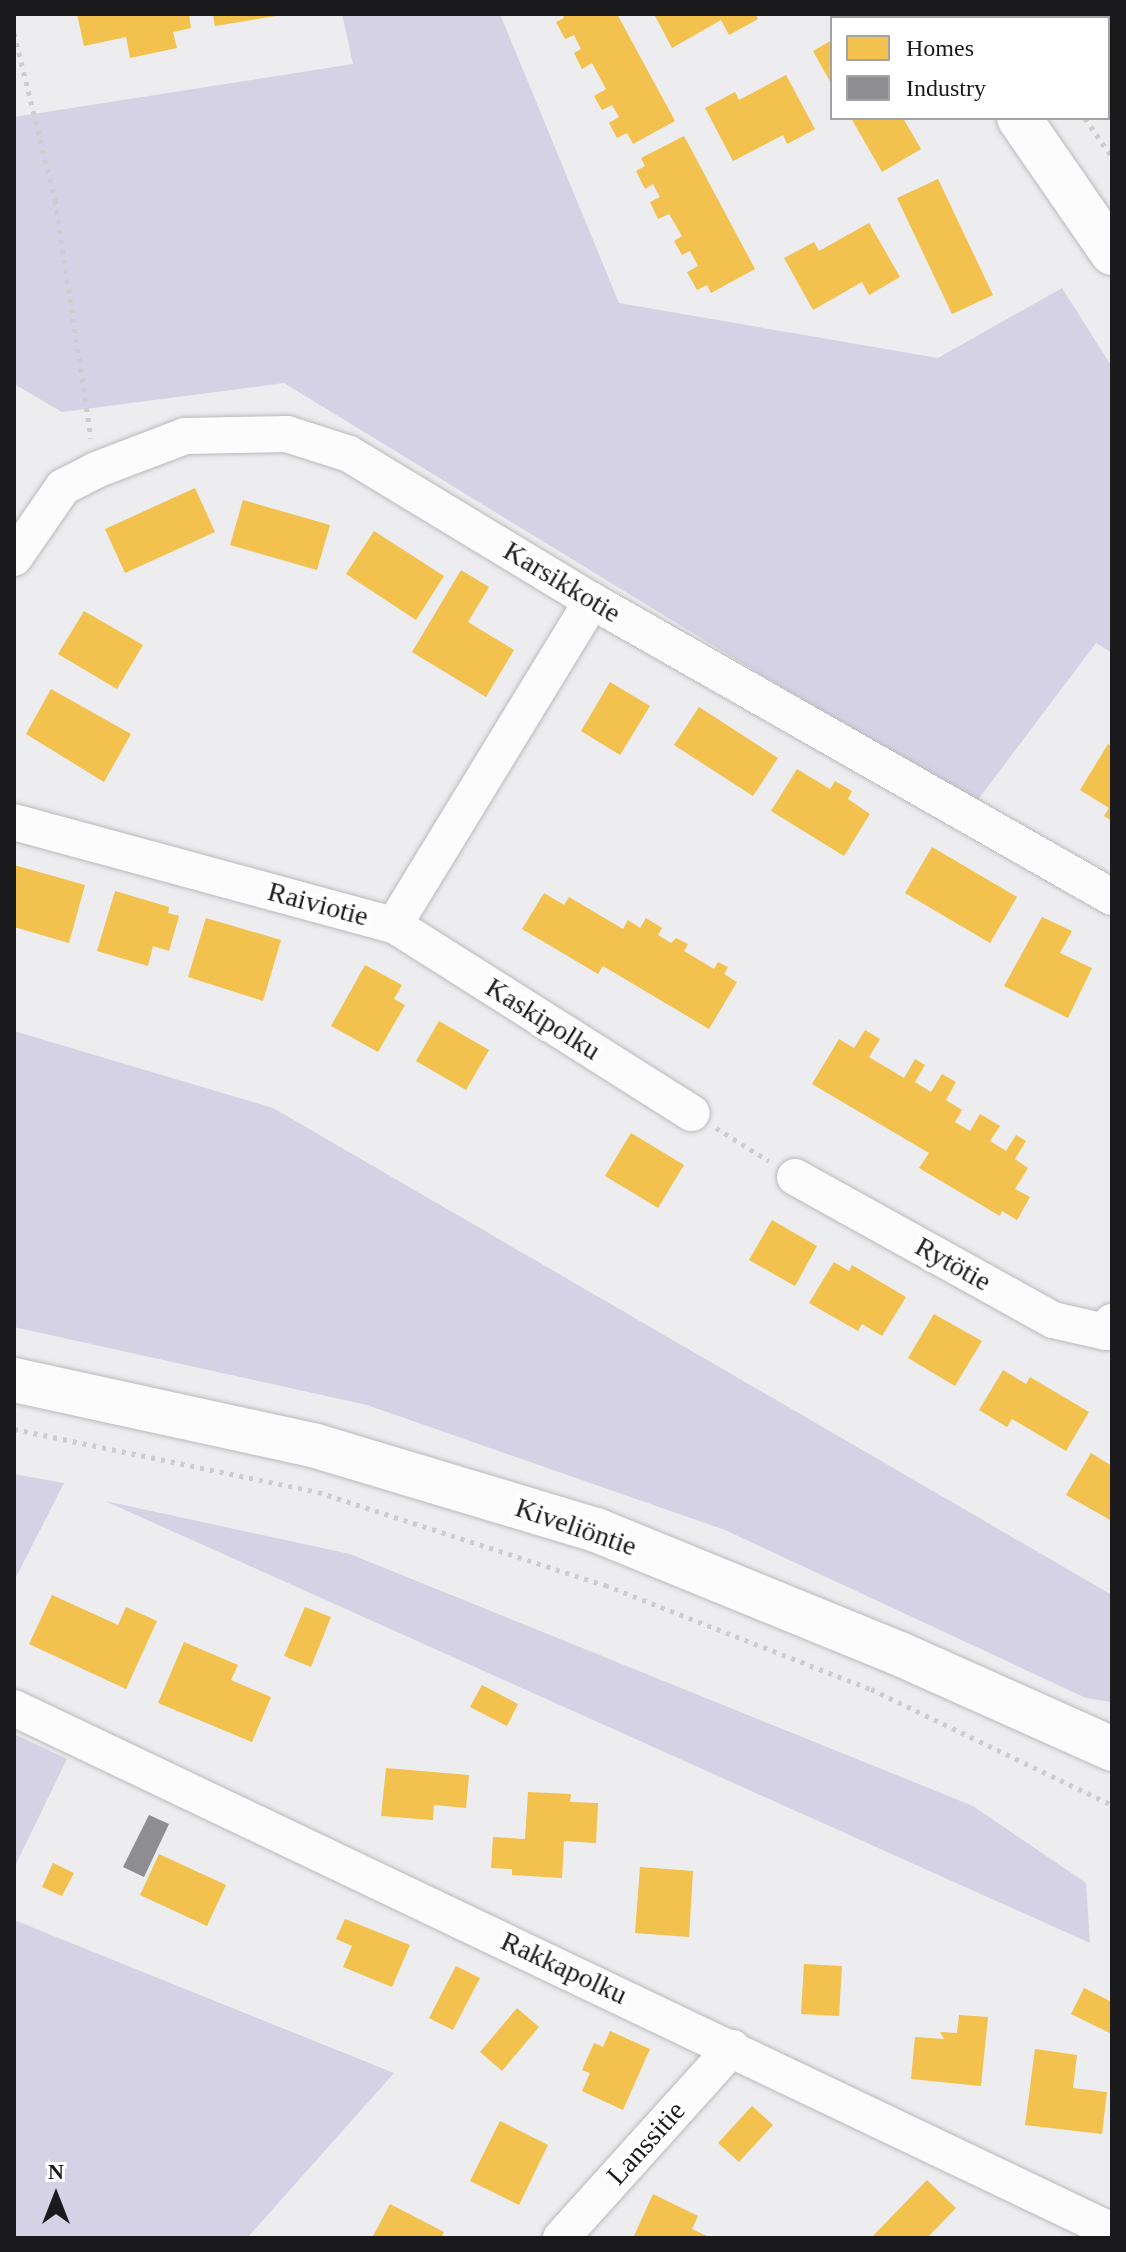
<!DOCTYPE html>
<html>
<head>
<meta charset="utf-8">
<style>
  body { margin:0 }
  #map { position:relative; width:1126px; height:2252px; overflow:hidden; background:#edecef; font-family:Georgia,serif }
  div>[style] { position:absolute }
  .green>* { inset:0; background:#d5d2e5 }
  .homes>* { inset:0; background:#f2c14e }
  .industry>* { inset:0; background:#8d8d92 }
  .path>* { height:5px; margin-top:-2.5px; transform-origin:0; background:repeating-linear-gradient(90deg,#cdcdce 0 4px,transparent 0 10px) }
  .roads { filter:drop-shadow(0 0 2px #bababc) drop-shadow(0 0 2px #bababc) }
  .minor>* { height:36px; margin:-18px; padding:0 18px; transform-origin:18px; border-radius:18px; background:#fcfcfd }
  .tertiary>* { height:44px; margin:-22px; padding:0 22px; transform-origin:22px; border-radius:22px; background:#fcfcfd }
  span { translate:-50% -50%; white-space:nowrap; text-align:center; line-height:1.15; -webkit-text-stroke:8px #fff; paint-order:stroke }
  .street-label { font-size:28px; color:#1a1a1c }
  .frame { position:absolute; inset:0; border:16px solid #1a1a1c; pointer-events:none }
  .legend { position:absolute; left:830px; top:16px; width:280px; height:104px; box-sizing:border-box; background:#fff; border:2px solid #a3a3a4; margin:0; padding:10px 14px; list-style:none; font-size:24px; color:#1a1a1c }
  .legend li { display:flex; align-items:center; gap:16px; height:40px }
  .legend b { width:40px; border:2px solid #a3a3a4 }
  .north { position:absolute; left:16px; top:2156px; width:80px; height:80px; -webkit-text-stroke:6px #fff; paint-order:stroke; rotate:0deg; font-size:22px; font-weight:700; line-height:32px; text-align:center; color:#1a1a1c }
  .north::after { content:''; display:block; margin:auto; width:28px; height:36px; background:#1a1a1c; clip-path:polygon(50% 0,100% 100%,50% 72%,0 100%) }
</style>
</head>
<body>
<div id="map">
  <div class="green">
    <i style="clip-path:polygon(342px 14px,500px 14px,619px 303px,938px 358px,1062px 288px,1112px 367px,1112px 653px,1096px 643px,974px 805px,284px 383px,62px 412px,14px 384px,14px 117px,353px 64px)"></i>
    <i style="clip-path:polygon(14px 1031px,273px 1108px,1112px 1595px,1112px 1702px,1086px 1698px,725px 1530px,367px 1405px,14px 1327px)"></i>
    <i style="clip-path:polygon(14px 1474px,64px 1483px,14px 1581px)"></i>
    <i style="clip-path:polygon(105px 1501px,350px 1554px,973px 1806px,1086px 1883px,1090px 1943px)"></i>
    <i style="clip-path:polygon(14px 1734px,67px 1759px,14px 1868px)"></i>
    <i style="clip-path:polygon(14px 1920px,394px 2073px,247px 2238px,14px 2238px)"></i>
  </div>
  <div class="homes">
    <i style="clip-path:polygon(77px 14px,189px 14px,191px 28px,173px 32px,177px 48px,130px 58px,126px 37px,84px 46px)"></i>
    <i style="clip-path:polygon(213px 14px,276px 14px,276px 16px,215px 26px)"></i>
    <i style="clip-path:polygon(562px 14px,617px 14px,675px 121px,633px 144px,627px 133px,617px 138px,609px 123px,619px 117px,612px 105px,602px 110px,594px 96px,606px 89px,592px 63px,582px 69px,574px 53px,581px 49px,574px 35px,565px 39px,556px 22px,564px 18px)"></i>
    <i style="clip-path:polygon(654px 14px,755px 14px,758px 19px,729px 35px,721px 20px,672px 48px)"></i>
    <i style="clip-path:polygon(832px 40px,832px 85px,813px 51px)"></i>
    <i style="clip-path:polygon(786px 75px,815px 129px,787px 144px,783px 135px,733px 161px,705px 108px,735px 92px,739px 100px)"></i>
    <i style="clip-path:polygon(851px 118px,903px 118px,921px 149px,882px 172px)"></i>
    <i style="clip-path:polygon(684px 136px,755px 269px,711px 293px,707px 285px,697px 290px,687px 272px,698px 266px,690px 251px,682px 255px,674px 241px,682px 236px,669px 214px,658px 219px,650px 202px,660px 197px,653px 184px,645px 189px,636px 171px,645px 166px,641px 158px)"></i>
    <i style="clip-path:polygon(938px 179px,993px 295px,952px 314px,897px 198px)"></i>
    <i style="clip-path:polygon(869px 223px,900px 277px,869px 295px,862px 282px,813px 310px,784px 258px,814px 242px,819px 251px)"></i>
    <i style="clip-path:polygon(195px 488px,215px 532px,125px 573px,105px 529px)"></i>
    <i style="clip-path:polygon(243px 500px,330px 525px,317px 570px,230px 545px)"></i>
    <i style="clip-path:polygon(374px 531px,444px 576px,416px 620px,346px 574px)"></i>
    <i style="clip-path:polygon(461px 570px,489px 587px,468px 622px,514px 650px,486px 697px,412px 652px)"></i>
    <i style="clip-path:polygon(84px 611px,143px 645px,117px 689px,58px 654px)"></i>
    <i style="clip-path:polygon(610px 682px,650px 706px,620px 755px,581px 731px)"></i>
    <i style="clip-path:polygon(51px 689px,131px 734px,104px 782px,26px 734px)"></i>
    <i style="clip-path:polygon(699px 707px,778px 758px,753px 796px,674px 745px)"></i>
    <i style="clip-path:polygon(1108px 744px,1112px 747px,1112px 821px,1104px 816px,1109px 808px,1080px 790px)"></i>
    <i style="clip-path:polygon(797px 769px,830px 789px,835px 781px,852px 791px,848px 799px,870px 814px,844px 856px,771px 811px)"></i>
    <i style="clip-path:polygon(932px 847px,1017px 897px,990px 943px,905px 893px)"></i>
    <i style="clip-path:polygon(14px 865px,85px 885px,69px 943px,14px 927px)"></i>
    <i style="clip-path:polygon(115px 891px,169px 907px,168px 913px,179px 916px,169px 951px,153px 946px,148px 966px,97px 951px)"></i>
    <i style="clip-path:polygon(544px 893px,564px 905px,569px 897px,623px 929px,628px 920px,640px 928px,646px 918px,662px 928px,658px 935px,671px 943px,676px 938px,688px 944px,684px 951px,714px 969px,718px 962px,728px 967px,724px 974px,737px 982px,709px 1029px,603px 966px,598px 974px,522px 929px)"></i>
    <i style="clip-path:polygon(1042px 917px,1072px 931px,1060px 953px,1092px 968px,1068px 1018px,1004px 986px)"></i>
    <i style="clip-path:polygon(206px 918px,281px 940px,263px 1001px,188px 977px)"></i>
    <i style="clip-path:polygon(365px 965px,402px 985px,394px 999px,405px 1005px,378px 1052px,331px 1026px)"></i>
    <i style="clip-path:polygon(439px 1021px,489px 1050px,466px 1090px,416px 1061px)"></i>
    <i style="clip-path:polygon(865px 1030px,880px 1039px,869px 1057px,904px 1078px,915px 1059px,925px 1065px,915px 1082px,931px 1092px,942px 1074px,956px 1082px,946px 1100px,962px 1110px,955px 1122px,970px 1131px,980px 1114px,1000px 1126px,990px 1141px,1006px 1151px,1016px 1135px,1026px 1141px,1015px 1159px,1028px 1168px,1015px 1189px,1030px 1197px,1017px 1220px,1002px 1211px,1000px 1216px,919px 1168px,929px 1153px,812px 1084px,839px 1039px,854px 1048px)"></i>
    <i style="clip-path:polygon(631px 1133px,684px 1165px,658px 1208px,605px 1176px)"></i>
    <i style="clip-path:polygon(772px 1220px,817px 1246px,795px 1286px,749px 1260px)"></i>
    <i style="clip-path:polygon(834px 1262px,849px 1271px,852px 1265px,906px 1297px,882px 1336px,862px 1324px,858px 1331px,809px 1303px)"></i>
    <i style="clip-path:polygon(934px 1314px,982px 1341px,955px 1386px,908px 1358px)"></i>
    <i style="clip-path:polygon(1003px 1370px,1026px 1384px,1030px 1377px,1089px 1412px,1066px 1451px,1012px 1419px,1007px 1427px,979px 1410px)"></i>
    <i style="clip-path:polygon(1091px 1453px,1112px 1466px,1112px 1521px,1066px 1495px)"></i>
    <i style="clip-path:polygon(52px 1595px,118px 1625px,126px 1607px,157px 1621px,126px 1689px,29px 1644px)"></i>
    <i style="clip-path:polygon(305px 1607px,331px 1617px,311px 1667px,284px 1656px)"></i>
    <i style="clip-path:polygon(184px 1642px,238px 1665px,231px 1680px,271px 1697px,252px 1742px,158px 1703px)"></i>
    <i style="clip-path:polygon(482px 1685px,518px 1704px,507px 1726px,470px 1707px)"></i>
    <i style="clip-path:polygon(386px 1768px,469px 1775px,466px 1808px,434px 1805px,433px 1820px,381px 1816px)"></i>
    <i style="clip-path:polygon(528px 1792px,571px 1794px,570px 1802px,598px 1803px,596px 1843px,564px 1841px,562px 1878px,512px 1875px,512px 1869px,491px 1868px,493px 1837px,525px 1839px)"></i>
    <i style="clip-path:polygon(159px 1854px,226px 1885px,207px 1926px,140px 1895px)"></i>
    <i style="clip-path:polygon(53px 1863px,74px 1873px,62px 1896px,42px 1887px)"></i>
    <i style="clip-path:polygon(640px 1867px,693px 1871px,689px 1937px,635px 1933px)"></i>
    <i style="clip-path:polygon(345px 1919px,410px 1945px,392px 1987px,343px 1967px,352px 1946px,336px 1939px)"></i>
    <i style="clip-path:polygon(804px 1964px,842px 1966px,839px 2016px,801px 2014px)"></i>
    <i style="clip-path:polygon(456px 1966px,480px 1978px,453px 2030px,429px 2018px)"></i>
    <i style="clip-path:polygon(1084px 1988px,1112px 2002px,1112px 2034px,1071px 2014px)"></i>
    <i style="clip-path:polygon(517px 2008px,539px 2027px,502px 2071px,480px 2052px)"></i>
    <i style="clip-path:polygon(959px 2015px,988px 2017px,981px 2086px,911px 2079px,915px 2037px,944px 2039px,940px 2032px,957px 2033px)"></i>
    <i style="clip-path:polygon(610px 2031px,650px 2049px,623px 2110px,582px 2091px,590px 2073px,582px 2070px,594px 2043px,603px 2047px)"></i>
    <i style="clip-path:polygon(1035px 2049px,1077px 2055px,1073px 2088px,1107px 2092px,1102px 2134px,1025px 2125px)"></i>
    <i style="clip-path:polygon(752px 2106px,773px 2125px,739px 2162px,718px 2143px)"></i>
    <i style="clip-path:polygon(500px 2121px,548px 2145px,519px 2205px,470px 2181px)"></i>
    <i style="clip-path:polygon(927px 2180px,956px 2208px,927px 2238px,871px 2238px)"></i>
    <i style="clip-path:polygon(653px 2194px,698px 2216px,692px 2229px,711px 2238px,633px 2238px)"></i>
    <i style="clip-path:polygon(390px 2204px,444px 2232px,441px 2238px,372px 2238px)"></i>
  </div>
  <div class="industry">
    <i style="clip-path:polygon(149px 1815px,169px 1824px,144px 1877px,123px 1867px)"></i>
  </div>
  <div class="path">
    <i style="left:1012px;top:14px;width:5px;rotate:53deg"></i>
    <i style="left:14px;top:33px;width:172px;rotate:76.2deg"></i>
    <i style="left:55px;top:200px;width:241px;rotate:81.4deg"></i>
    <i style="left:1085px;top:118px;width:47px;rotate:55.3deg"></i>
    <i style="left:716px;top:1128px;width:62px;rotate:31.9deg"></i>
    <i style="left:14px;top:1429px;width:310px;rotate:11.7deg"></i>
    <i style="left:318px;top:1492px;width:302px;rotate:18deg"></i>
    <i style="left:605px;top:1585px;width:286px;rotate:21.4deg"></i>
    <i style="left:871px;top:1689px;width:267px;rotate:25.7deg"></i>
  </div>
  <div class="roads">
    <div class="minor">
      <i style="left:14px;top:558px;width:86px;rotate:-55.4deg"></i>
      <i style="left:63px;top:487px;width:37px;rotate:-27deg"></i>
      <i style="left:96px;top:470px;width:95px;rotate:-20.9deg"></i>
      <i style="left:185px;top:436px;width:102px;rotate:-1.1deg"></i>
      <i style="left:287px;top:434px;width:65px;rotate:17.9deg"></i>
      <i style="left:349px;top:454px;width:284px;rotate:31.2deg"></i>
      <i style="left:592px;top:601px;width:598px;rotate:29.65deg"></i>
      <i style="left:14px;top:822px;width:394px;rotate:15.2deg"></i>
      <i style="left:394px;top:925px;width:380px;rotate:-58.6deg"></i>
      <i style="left:394px;top:925px;width:352px;rotate:32.3deg"></i>
      <i style="left:795px;top:1177px;width:295px;rotate:29deg"></i>
      <i style="left:1053px;top:1320px;width:54px;rotate:12.8deg"></i>
      <i style="left:1106px;top:1332px;width:12px;rotate:-59deg"></i>
      <i style="left:14px;top:1708px;width:1216px;rotate:25.47deg"></i>
      <i style="left:561px;top:2238px;width:256px;rotate:-48deg"></i>
    </div>
    <div class="tertiary">
      <i style="left:949px;top:14px;width:5px;rotate:53deg"></i>
      <i style="left:1019px;top:118px;width:164px;rotate:55.4deg"></i>
      <i style="left:14px;top:1380px;width:309px;rotate:12.3deg"></i>
      <i style="left:316px;top:1446px;width:292px;rotate:16.7deg"></i>
      <i style="left:596px;top:1530px;width:328px;rotate:22.2deg"></i>
      <i style="left:900px;top:1654px;width:232px;rotate:24.1deg"></i>
    </div>
  </div>
  <div class="street-label">
    <span style="left:562px;top:582px;rotate:31deg">Karsikkotie</span>
    <span style="left:318px;top:904px;rotate:15deg">Raiviotie</span>
    <span style="left:543px;top:1019px;rotate:32deg">Kaskipolku</span>
    <span style="left:953px;top:1264px;rotate:29deg">Rytötie</span>
    <span style="left:576px;top:1527px;rotate:19deg">Kiveliöntie</span>
    <span style="left:564px;top:1968px;rotate:25deg">Rakkapolku</span>
    <span style="left:646px;top:2143px;rotate:-48deg">Lanssitie</span>
  </div>
  <div class="frame"></div>
  <ul class="legend">
  <li><b style="height:22px;background:#f2c14e"></b>Homes</li>
  <li><b style="height:22px;background:#8d8d92"></b>Industry</li>
  </ul>
  <div class="north">N</div>
</div>
</body>
</html>
